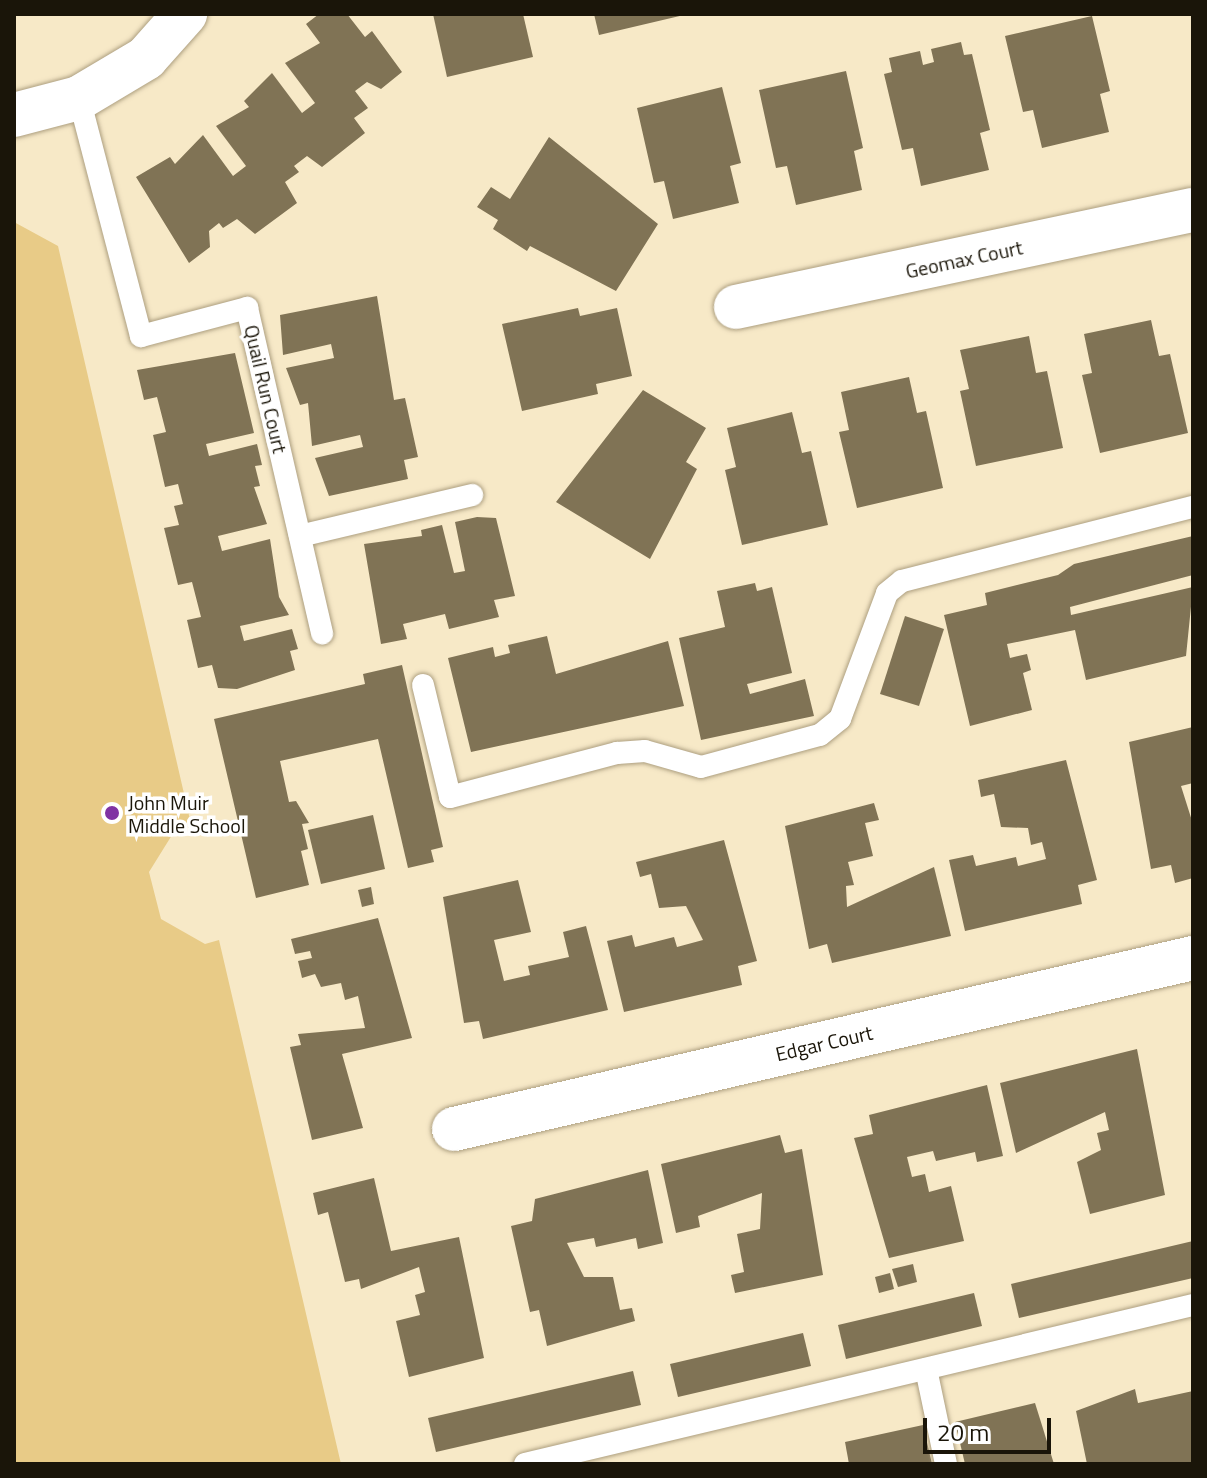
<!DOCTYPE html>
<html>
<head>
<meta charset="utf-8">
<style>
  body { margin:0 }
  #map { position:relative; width:1207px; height:1478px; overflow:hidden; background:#f7e9c7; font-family:"Titillium Web",sans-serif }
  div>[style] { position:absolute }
  .green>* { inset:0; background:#e8cb87 }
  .building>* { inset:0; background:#807355 }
  .roads { filter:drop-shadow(0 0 2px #ad9f80) drop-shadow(0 0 2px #ad9f80) }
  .lane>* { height:22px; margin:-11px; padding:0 11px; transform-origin:11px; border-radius:11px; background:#fff }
  .street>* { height:44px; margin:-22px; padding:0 22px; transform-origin:22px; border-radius:22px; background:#fff }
  .dots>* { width:22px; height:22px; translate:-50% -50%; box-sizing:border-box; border:4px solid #fff; border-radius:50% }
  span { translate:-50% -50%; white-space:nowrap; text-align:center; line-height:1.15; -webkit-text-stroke:7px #fff; paint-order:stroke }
  .street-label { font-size:20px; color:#1a1509 }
  .poi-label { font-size:20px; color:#1a1509 }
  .left { translate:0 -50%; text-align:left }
  .frame { position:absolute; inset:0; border:16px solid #1a1509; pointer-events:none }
  .scale { position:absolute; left:923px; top:1418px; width:128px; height:36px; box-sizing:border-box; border:4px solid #1a1509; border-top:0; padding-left:10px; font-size:24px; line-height:28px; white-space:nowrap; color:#1a1509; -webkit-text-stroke:6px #fff; paint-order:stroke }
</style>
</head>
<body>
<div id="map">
  <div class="green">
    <i style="clip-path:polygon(14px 222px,58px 246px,191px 824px,177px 827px,149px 872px,161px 919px,205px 944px,219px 940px,341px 1464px,14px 1464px)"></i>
  </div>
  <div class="building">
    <i style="clip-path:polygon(319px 14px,347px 14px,365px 37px,372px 31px,402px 72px,381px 89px,367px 82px,355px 91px,368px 108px,354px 118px,365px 133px,322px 167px,307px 156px,294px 166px,299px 172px,285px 182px,297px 203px,255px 234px,237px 219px,223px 228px,219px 223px,209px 231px,210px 247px,189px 263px,136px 177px,170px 157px,175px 164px,203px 135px,233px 176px,246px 166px,216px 126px,249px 107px,244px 101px,272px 73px,302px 113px,315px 103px,285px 63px,320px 43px,306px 24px)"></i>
    <i style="clip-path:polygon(433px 14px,523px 14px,533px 57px,447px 77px)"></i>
    <i style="clip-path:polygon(594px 14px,684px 14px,684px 15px,599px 35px)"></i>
    <i style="clip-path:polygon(1092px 16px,1110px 91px,1100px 94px,1109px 132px,1042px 148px,1033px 110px,1023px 112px,1005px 36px)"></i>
    <i style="clip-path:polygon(961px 42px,964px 55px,972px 54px,990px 130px,980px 133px,989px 170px,921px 186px,913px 148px,902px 150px,884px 74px,892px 72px,889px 58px,920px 51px,923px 65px,934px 62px,931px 49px)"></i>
    <i style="clip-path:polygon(846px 71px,863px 148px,854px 151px,862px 190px,796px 205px,787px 166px,776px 168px,759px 90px)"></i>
    <i style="clip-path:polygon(722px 87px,741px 163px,730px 166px,739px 203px,673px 219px,664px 181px,654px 183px,637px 108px)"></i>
    <i style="clip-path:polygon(549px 137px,658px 224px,616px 291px,530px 246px,527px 251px,493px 229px,498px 220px,477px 207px,491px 187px,510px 199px)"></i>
    <i style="clip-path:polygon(377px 296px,394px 400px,405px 398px,418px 457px,404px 460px,408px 479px,329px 496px,315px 458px,363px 447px,360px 435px,312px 446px,308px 403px,300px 405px,286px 368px,334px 358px,331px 344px,283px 355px,280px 315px)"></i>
    <i style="clip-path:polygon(578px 308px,580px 316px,617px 308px,632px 376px,596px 384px,598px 394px,522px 411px,502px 324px)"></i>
    <i style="clip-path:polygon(1151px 320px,1159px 356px,1170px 354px,1188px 433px,1100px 453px,1082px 375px,1092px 373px,1084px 334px)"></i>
    <i style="clip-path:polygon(1029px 336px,1036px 373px,1047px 371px,1063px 448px,976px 466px,960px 391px,969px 389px,960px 350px)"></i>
    <i style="clip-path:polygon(235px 353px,254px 433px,206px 444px,209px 456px,257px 444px,262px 465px,255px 466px,260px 486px,254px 487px,267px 524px,218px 536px,222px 551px,270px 539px,279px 597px,289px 615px,240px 626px,244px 641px,292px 629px,298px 649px,290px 651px,295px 670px,237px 689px,218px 688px,212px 665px,198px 668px,187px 620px,201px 617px,192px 582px,178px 585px,164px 528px,179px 525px,174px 506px,183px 504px,178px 484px,165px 487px,153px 435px,166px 432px,157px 397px,144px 400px,137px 370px)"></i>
    <i style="clip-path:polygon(909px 377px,917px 413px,926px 411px,943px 488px,857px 508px,839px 432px,849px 430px,841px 392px)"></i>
    <i style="clip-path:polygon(643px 390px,706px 428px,686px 462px,697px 469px,650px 559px,556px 502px)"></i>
    <i style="clip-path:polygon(792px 412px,802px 453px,811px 451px,828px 525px,742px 545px,725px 470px,736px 467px,727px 428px)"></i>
    <i style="clip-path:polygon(477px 517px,496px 518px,515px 596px,494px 600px,499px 617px,449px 629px,445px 614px,403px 624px,407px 639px,381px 644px,364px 544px,422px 536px,421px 530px,442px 525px,454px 573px,465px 571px,455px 522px)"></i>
    <i style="clip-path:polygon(1193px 536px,1193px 575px,1070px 607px,1071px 615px,1193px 587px,1186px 656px,1086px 680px,1075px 630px,1007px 644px,1010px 658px,1027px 654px,1031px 670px,1023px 673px,1032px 710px,970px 726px,944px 615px,987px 605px,985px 593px,1058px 575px,1074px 564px)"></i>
    <i style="clip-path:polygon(755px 583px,757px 591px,772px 587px,792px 673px,747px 684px,750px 694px,805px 679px,814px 716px,701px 740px,679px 638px,725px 627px,717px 591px)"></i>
    <i style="clip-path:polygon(905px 616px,944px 629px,919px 706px,880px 694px)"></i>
    <i style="clip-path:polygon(547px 636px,556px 674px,668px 641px,684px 706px,471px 752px,448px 658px,493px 647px,495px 657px,510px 653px,508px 645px)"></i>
    <i style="clip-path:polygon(402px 665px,443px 847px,431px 850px,434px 862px,408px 868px,378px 739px,280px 761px,289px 802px,296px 801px,309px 823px,302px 824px,308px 849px,301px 851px,309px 885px,256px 898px,214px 719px,365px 684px,363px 674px)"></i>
    <i style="clip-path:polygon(1193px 727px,1193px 783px,1181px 786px,1193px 824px,1193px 878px,1175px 883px,1171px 865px,1151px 869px,1129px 742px)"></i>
    <i style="clip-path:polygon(1066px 760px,1097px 880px,1078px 885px,1082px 904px,965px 931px,949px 860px,973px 855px,976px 866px,1016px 857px,1018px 866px,1046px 859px,1042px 842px,1031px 845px,1028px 828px,1001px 827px,994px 794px,981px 797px,978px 780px)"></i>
    <i style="clip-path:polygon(874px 803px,879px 820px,865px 823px,873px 856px,848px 862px,854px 885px,846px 886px,847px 907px,934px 867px,951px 936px,832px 963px,827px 944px,809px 949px,785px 826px)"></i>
    <i style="clip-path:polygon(373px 815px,385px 869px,321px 884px,308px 830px)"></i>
    <i style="clip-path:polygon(724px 840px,757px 961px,738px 966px,742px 985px,624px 1012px,607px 941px,632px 935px,635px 947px,674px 937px,677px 947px,703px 940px,686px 906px,659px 908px,651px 874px,640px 877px,636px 862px)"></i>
    <i style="clip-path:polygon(518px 880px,531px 932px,494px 940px,504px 981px,530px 975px,528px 966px,569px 957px,563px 932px,586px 926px,608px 1010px,483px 1039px,479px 1021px,464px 1023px,443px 897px)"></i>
    <i style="clip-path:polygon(371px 887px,374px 904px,362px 907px,358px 890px)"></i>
    <i style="clip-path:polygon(378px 918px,412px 1038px,342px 1054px,363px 1128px,312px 1140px,290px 1047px,301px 1045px,298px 1034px,365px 1028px,358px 996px,345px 1000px,341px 983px,321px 987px,315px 974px,302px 978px,298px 961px,312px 958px,310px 951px,295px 954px,291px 939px)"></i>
    <i style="clip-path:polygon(1137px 1049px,1165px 1195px,1090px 1214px,1077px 1162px,1101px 1150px,1097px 1133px,1109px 1130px,1105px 1112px,1016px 1153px,1000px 1083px)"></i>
    <i style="clip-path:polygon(987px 1085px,1003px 1156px,977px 1162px,975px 1152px,936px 1161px,933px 1151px,907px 1157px,912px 1177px,925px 1174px,929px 1192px,951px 1186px,964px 1241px,889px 1258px,854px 1138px,873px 1134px,869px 1115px)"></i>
    <i style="clip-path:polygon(780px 1135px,785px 1153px,802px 1149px,823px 1275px,735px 1293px,731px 1275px,744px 1272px,737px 1234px,760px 1229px,762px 1193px,698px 1216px,700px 1227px,676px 1233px,661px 1164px)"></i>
    <i style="clip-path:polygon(648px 1170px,663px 1243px,638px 1249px,636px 1238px,596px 1247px,594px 1238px,567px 1243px,584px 1277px,613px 1277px,620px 1310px,632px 1308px,635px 1321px,547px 1346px,539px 1310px,530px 1312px,511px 1226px,532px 1221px,535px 1199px)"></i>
    <i style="clip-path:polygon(374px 1178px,391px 1251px,459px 1237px,484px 1358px,409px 1377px,396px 1321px,420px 1315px,415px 1295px,425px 1292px,419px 1267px,361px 1289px,359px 1279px,345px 1282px,328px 1212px,318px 1215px,313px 1193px)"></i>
    <i style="clip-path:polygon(1193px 1241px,1193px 1278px,1019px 1318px,1011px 1284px)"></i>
    <i style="clip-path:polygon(913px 1264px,917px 1282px,898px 1287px,892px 1269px)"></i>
    <i style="clip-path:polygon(890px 1273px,894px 1289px,879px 1293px,875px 1277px)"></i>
    <i style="clip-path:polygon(974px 1293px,982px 1326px,846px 1359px,838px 1325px)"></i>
    <i style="clip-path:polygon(803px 1333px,811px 1366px,678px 1397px,670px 1364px)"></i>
    <i style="clip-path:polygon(633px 1371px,641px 1405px,436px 1452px,428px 1418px)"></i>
    <i style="clip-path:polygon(1135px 1389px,1138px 1403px,1193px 1391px,1193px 1464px,1087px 1464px,1076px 1411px)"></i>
    <i style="clip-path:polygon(1035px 1403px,1054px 1464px,965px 1464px,955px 1422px)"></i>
    <i style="clip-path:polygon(923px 1425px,932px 1464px,849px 1464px,845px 1442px)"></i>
  </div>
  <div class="roads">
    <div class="lane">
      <i style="left:79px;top:98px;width:246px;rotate:75.4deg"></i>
      <i style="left:141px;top:336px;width:110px;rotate:-14.8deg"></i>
      <i style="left:247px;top:308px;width:334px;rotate:77deg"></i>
      <i style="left:300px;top:536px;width:177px;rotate:-13.4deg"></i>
      <i style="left:423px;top:685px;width:115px;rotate:76.4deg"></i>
      <i style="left:450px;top:797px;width:173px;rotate:-14.8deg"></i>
      <i style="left:617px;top:753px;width:28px;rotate:-4deg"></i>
      <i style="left:645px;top:751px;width:58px;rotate:15.9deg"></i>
      <i style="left:701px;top:767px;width:123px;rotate:-15.1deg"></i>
      <i style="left:820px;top:735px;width:26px;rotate:-39deg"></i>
      <i style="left:840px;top:719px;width:134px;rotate:-69.5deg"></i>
      <i style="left:887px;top:593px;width:19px;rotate:-39deg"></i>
      <i style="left:902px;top:581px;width:300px;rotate:-14.3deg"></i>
      <i style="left:926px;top:1369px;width:97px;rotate:78.1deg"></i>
      <i style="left:525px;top:1464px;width:687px;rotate:-13.39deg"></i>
    </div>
    <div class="street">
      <i style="left:14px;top:115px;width:67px;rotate:-14.7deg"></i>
      <i style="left:79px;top:98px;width:78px;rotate:-30.8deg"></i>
      <i style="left:146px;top:58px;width:59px;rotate:-48.4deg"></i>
      <i style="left:736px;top:307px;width:467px;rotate:-12deg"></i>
      <i style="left:454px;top:1129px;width:759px;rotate:-13.03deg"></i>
    </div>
  </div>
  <div class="dots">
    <i style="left:112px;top:813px;background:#8032a3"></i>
  </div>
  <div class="street-label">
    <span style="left:964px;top:259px;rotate:-12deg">Geomax Court</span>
    <span style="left:266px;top:389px;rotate:77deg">Quail Run Court</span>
    <span style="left:824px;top:1043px;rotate:-13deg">Edgar Court</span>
  </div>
  <div class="poi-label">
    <span class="left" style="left:128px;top:814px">John Muir<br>Middle School</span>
  </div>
  <div class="frame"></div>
  <div class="scale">20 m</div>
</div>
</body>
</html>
